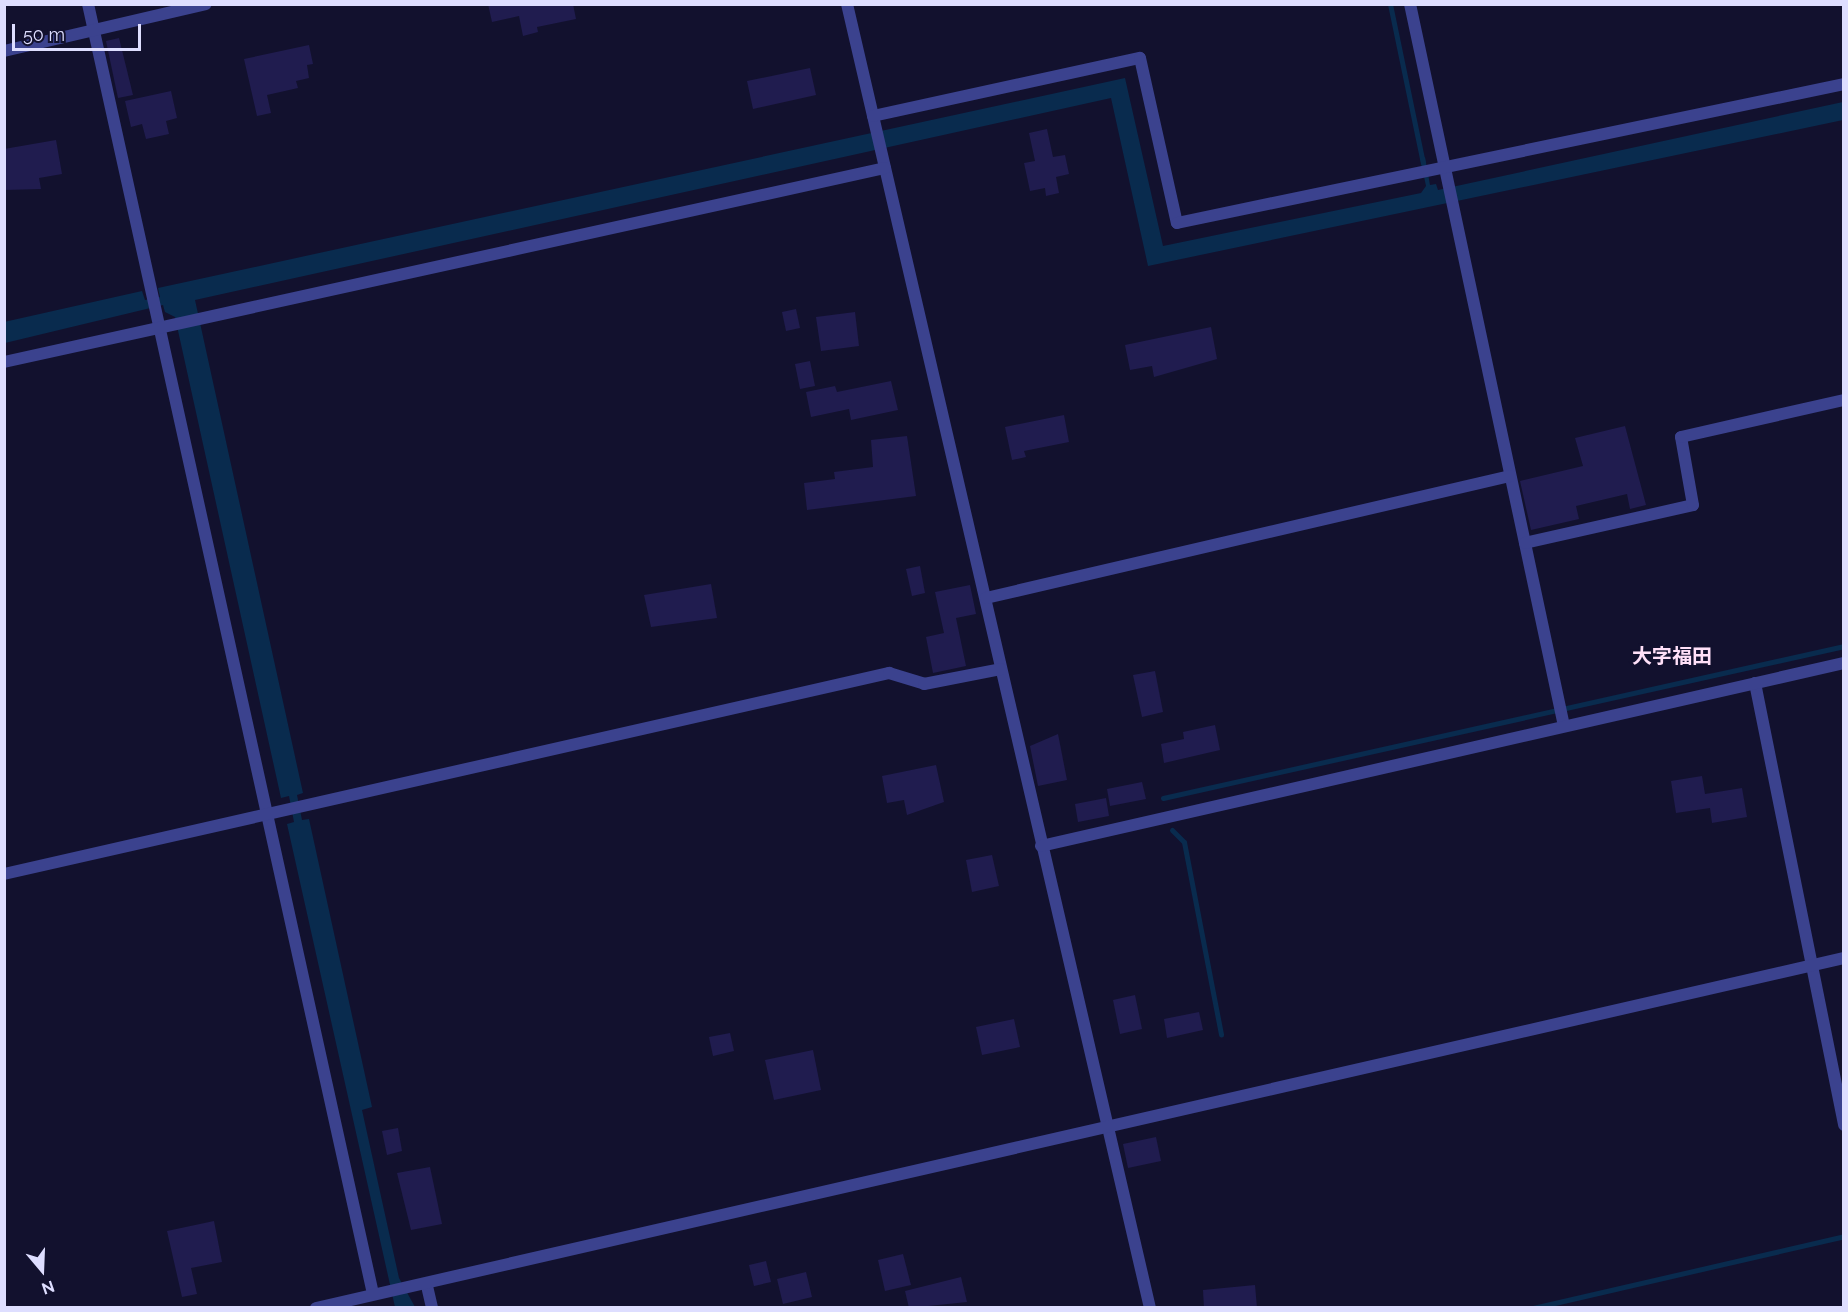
<!DOCTYPE html>
<html>
<head>
<meta charset="utf-8">
<style>
  body { margin:0 }
  #map { position:relative; width:1848px; height:1312px; overflow:hidden; background:#12112e; font-family:Raleway,"Noto Sans JP",sans-serif }
  div>[style] { position:absolute }
  .water>* { inset:0; background:#092b4e }
  .stream>* { height:5px; margin:-2.5px; padding:0 2.5px; transform-origin:2.5px; border-radius:2.5px; background:#092b4e }
  .building>* { inset:0; background:#201c4f }
  .minor>* { height:12px; margin:-6px; padding:0 6px; transform-origin:6px; border-radius:6px; background:#3b428e }
  .tertiary>* { height:12px; margin:-6px; padding:0 6px; transform-origin:6px; border-radius:6px; background:#3b428e }
  span { translate:-50% -50%; white-space:nowrap; text-align:center; line-height:1.15; -webkit-text-stroke:4.5px #12112e; paint-order:stroke }
  .quarter-label { font-size:20px; color:#ffe0f8; font-weight:700 }
  .frame { position:absolute; inset:0; border:6px solid #dedeff; pointer-events:none }
  .north { position:absolute; left:12px; top:1240px; width:60px; height:60px; -webkit-text-stroke:4px #12112e; paint-order:stroke; rotate:161deg; font-size:16px; font-weight:700; line-height:24px; text-align:center; color:#dedeff }
  .north::after { content:''; display:block; margin:auto; width:21px; height:27px; background:#dedeff; clip-path:polygon(50% 0,100% 100%,50% 72%,0 100%) }
  .scale { position:absolute; left:12px; top:24px; width:129px; height:27px; box-sizing:border-box; border:3px solid #dedeff; border-top:0; padding-left:8px; font-size:18px; line-height:21px; white-space:nowrap; color:#dedeff; -webkit-text-stroke:4px #12112e; paint-order:stroke }
</style>
</head>
<body>
<div id="map">
  <div class="water">
    <i style="clip-path:polygon(1125px 78px,1163px 246px,1421px 193px,1426px 186px,1420px 158px,1425px 157px,1430px 185px,1436px 184px,1438px 190px,1843px 102px,1843px 120px,1148px 266px,1111px 98px,195px 300px,303px 793px,297px 795px,302px 820px,309px 819px,372px 1107px,362px 1110px,399px 1278px,415px 1307px,395px 1307px,287px 824px,294px 822px,289px 796px,281px 798px,175px 317px,165px 312px,163px 305px,5px 343px,4px 322px,142px 291px,145px 300px,160px 297px,158px 288px)"></i>
  </div>
  <div class="stream">
    <i style="left:1390px;top:4px;width:163px;rotate:78.3deg"></i>
    <i style="left:1163px;top:798px;width:698px;rotate:-12.58deg"></i>
    <i style="left:1172px;top:830px;width:17px;rotate:45deg"></i>
    <i style="left:1184px;top:842px;width:196px;rotate:79.1deg"></i>
    <i style="left:1533px;top:1308px;width:319px;rotate:-13deg"></i>
  </div>
  <div class="building">
    <i style="clip-path:polygon(488px 4px,573px 4px,576px 19px,537px 27px,538px 32px,523px 36px,519px 16px,492px 22px)"></i>
    <i style="clip-path:polygon(119px 38px,133px 95px,118px 98px,106px 41px)"></i>
    <i style="clip-path:polygon(309px 45px,313px 64px,307px 65px,309px 78px,296px 81px,298px 88px,267px 95px,271px 113px,257px 116px,244px 59px)"></i>
    <i style="clip-path:polygon(810px 68px,816px 95px,753px 109px,747px 81px)"></i>
    <i style="clip-path:polygon(171px 91px,177px 118px,166px 121px,169px 134px,146px 139px,142px 124px,131px 127px,125px 101px)"></i>
    <i style="clip-path:polygon(1047px 129px,1053px 157px,1065px 155px,1069px 174px,1056px 177px,1059px 193px,1046px 196px,1045px 188px,1030px 191px,1024px 163px,1035px 161px,1029px 133px)"></i>
    <i style="clip-path:polygon(56px 140px,62px 174px,39px 178px,41px 189px,4px 190px,4px 149px)"></i>
    <i style="clip-path:polygon(796px 309px,800px 328px,786px 331px,782px 312px)"></i>
    <i style="clip-path:polygon(855px 312px,859px 346px,821px 351px,816px 317px)"></i>
    <i style="clip-path:polygon(1211px 327px,1217px 359px,1154px 377px,1152px 366px,1130px 370px,1125px 345px)"></i>
    <i style="clip-path:polygon(810px 361px,815px 386px,800px 389px,795px 364px)"></i>
    <i style="clip-path:polygon(891px 381px,898px 410px,851px 420px,849px 409px,811px 417px,806px 392px,835px 386px,837px 392px)"></i>
    <i style="clip-path:polygon(1064px 415px,1069px 442px,1024px 451px,1026px 457px,1012px 460px,1005px 427px)"></i>
    <i style="clip-path:polygon(1625px 426px,1646px 505px,1630px 509px,1627px 494px,1576px 506px,1579px 519px,1531px 530px,1520px 481px,1583px 466px,1575px 438px)"></i>
    <i style="clip-path:polygon(907px 436px,916px 496px,807px 510px,804px 483px,835px 479px,834px 472px,873px 467px,871px 440px)"></i>
    <i style="clip-path:polygon(920px 566px,925px 593px,912px 596px,906px 569px)"></i>
    <i style="clip-path:polygon(711px 584px,717px 618px,651px 627px,644px 595px)"></i>
    <i style="clip-path:polygon(970px 585px,976px 614px,956px 618px,966px 666px,933px 673px,926px 637px,944px 633px,935px 592px)"></i>
    <i style="clip-path:polygon(1155px 671px,1163px 712px,1142px 717px,1133px 675px)"></i>
    <i style="clip-path:polygon(1215px 725px,1220px 750px,1164px 763px,1161px 744px,1184px 739px,1183px 732px)"></i>
    <i style="clip-path:polygon(1058px 734px,1067px 780px,1038px 786px,1030px 746px)"></i>
    <i style="clip-path:polygon(936px 765px,944px 802px,907px 815px,904px 800px,887px 803px,882px 776px)"></i>
    <i style="clip-path:polygon(1702px 776px,1705px 794px,1742px 788px,1747px 817px,1712px 823px,1710px 808px,1676px 813px,1671px 781px)"></i>
    <i style="clip-path:polygon(1142px 782px,1146px 799px,1110px 806px,1107px 789px)"></i>
    <i style="clip-path:polygon(1106px 798px,1109px 816px,1078px 822px,1075px 804px)"></i>
    <i style="clip-path:polygon(992px 855px,999px 886px,972px 892px,966px 860px)"></i>
    <i style="clip-path:polygon(1135px 995px,1142px 1029px,1120px 1034px,1113px 1000px)"></i>
    <i style="clip-path:polygon(1199px 1012px,1203px 1030px,1167px 1038px,1164px 1019px)"></i>
    <i style="clip-path:polygon(1014px 1019px,1020px 1047px,982px 1055px,976px 1027px)"></i>
    <i style="clip-path:polygon(730px 1033px,734px 1051px,713px 1056px,709px 1037px)"></i>
    <i style="clip-path:polygon(813px 1050px,821px 1090px,774px 1100px,765px 1060px)"></i>
    <i style="clip-path:polygon(398px 1128px,402px 1151px,387px 1155px,382px 1131px)"></i>
    <i style="clip-path:polygon(1156px 1137px,1161px 1161px,1128px 1168px,1123px 1144px)"></i>
    <i style="clip-path:polygon(430px 1167px,442px 1224px,411px 1230px,397px 1173px)"></i>
    <i style="clip-path:polygon(214px 1221px,222px 1262px,191px 1268px,197px 1294px,182px 1297px,167px 1231px)"></i>
    <i style="clip-path:polygon(903px 1254px,911px 1285px,885px 1291px,878px 1260px)"></i>
    <i style="clip-path:polygon(766px 1261px,771px 1282px,754px 1286px,749px 1265px)"></i>
    <i style="clip-path:polygon(806px 1272px,812px 1297px,783px 1304px,777px 1279px)"></i>
    <i style="clip-path:polygon(961px 1277px,967px 1302px,909px 1308px,905px 1291px)"></i>
    <i style="clip-path:polygon(1255px 1285px,1257px 1308px,1204px 1308px,1203px 1290px)"></i>
  </div>
  <div class="minor">
    <i style="left:88px;top:4px;width:1321px;rotate:77.54deg"></i>
    <i style="left:847px;top:4px;width:1339px;rotate:76.92deg"></i>
    <i style="left:1410px;top:4px;width:738px;rotate:77.96deg"></i>
    <i style="left:4px;top:51px;width:207px;rotate:-13.1deg"></i>
    <i style="left:873px;top:116px;width:273px;rotate:-12.3deg"></i>
    <i style="left:1140px;top:58px;width:169px;rotate:77.4deg"></i>
    <i style="left:1177px;top:223px;width:681px;rotate:-11.77deg"></i>
    <i style="left:4px;top:362px;width:902px;rotate:-12.42deg"></i>
    <i style="left:1525px;top:543px;width:172px;rotate:-12.7deg"></i>
    <i style="left:1693px;top:505px;width:69px;rotate:-100deg"></i>
    <i style="left:1681px;top:437px;width:167px;rotate:-12.8deg"></i>
    <i style="left:986px;top:598px;width:538px;rotate:-13.11deg"></i>
    <i style="left:1755px;top:683px;width:451px;rotate:78.6deg"></i>
    <i style="left:4px;top:874px;width:908px;rotate:-12.8deg"></i>
    <i style="left:889px;top:673px;width:37px;rotate:17deg"></i>
    <i style="left:924px;top:684px;width:78px;rotate:-11deg"></i>
    <i style="left:427px;top:1286px;width:23px;rotate:77deg"></i>
    <i style="left:316px;top:1308px;width:1568px;rotate:-12.9deg"></i>
  </div>
  <div class="tertiary">
    <i style="left:1041px;top:846px;width:824px;rotate:-12.84deg"></i>
  </div>
  <div class="quarter-label">
    <span style="left:1672px;top:656px">大字福田</span>
  </div>
  <div class="frame"></div>
  <div class="north">N</div>
  <div class="scale">50 m</div>
</div>
</body>
</html>
